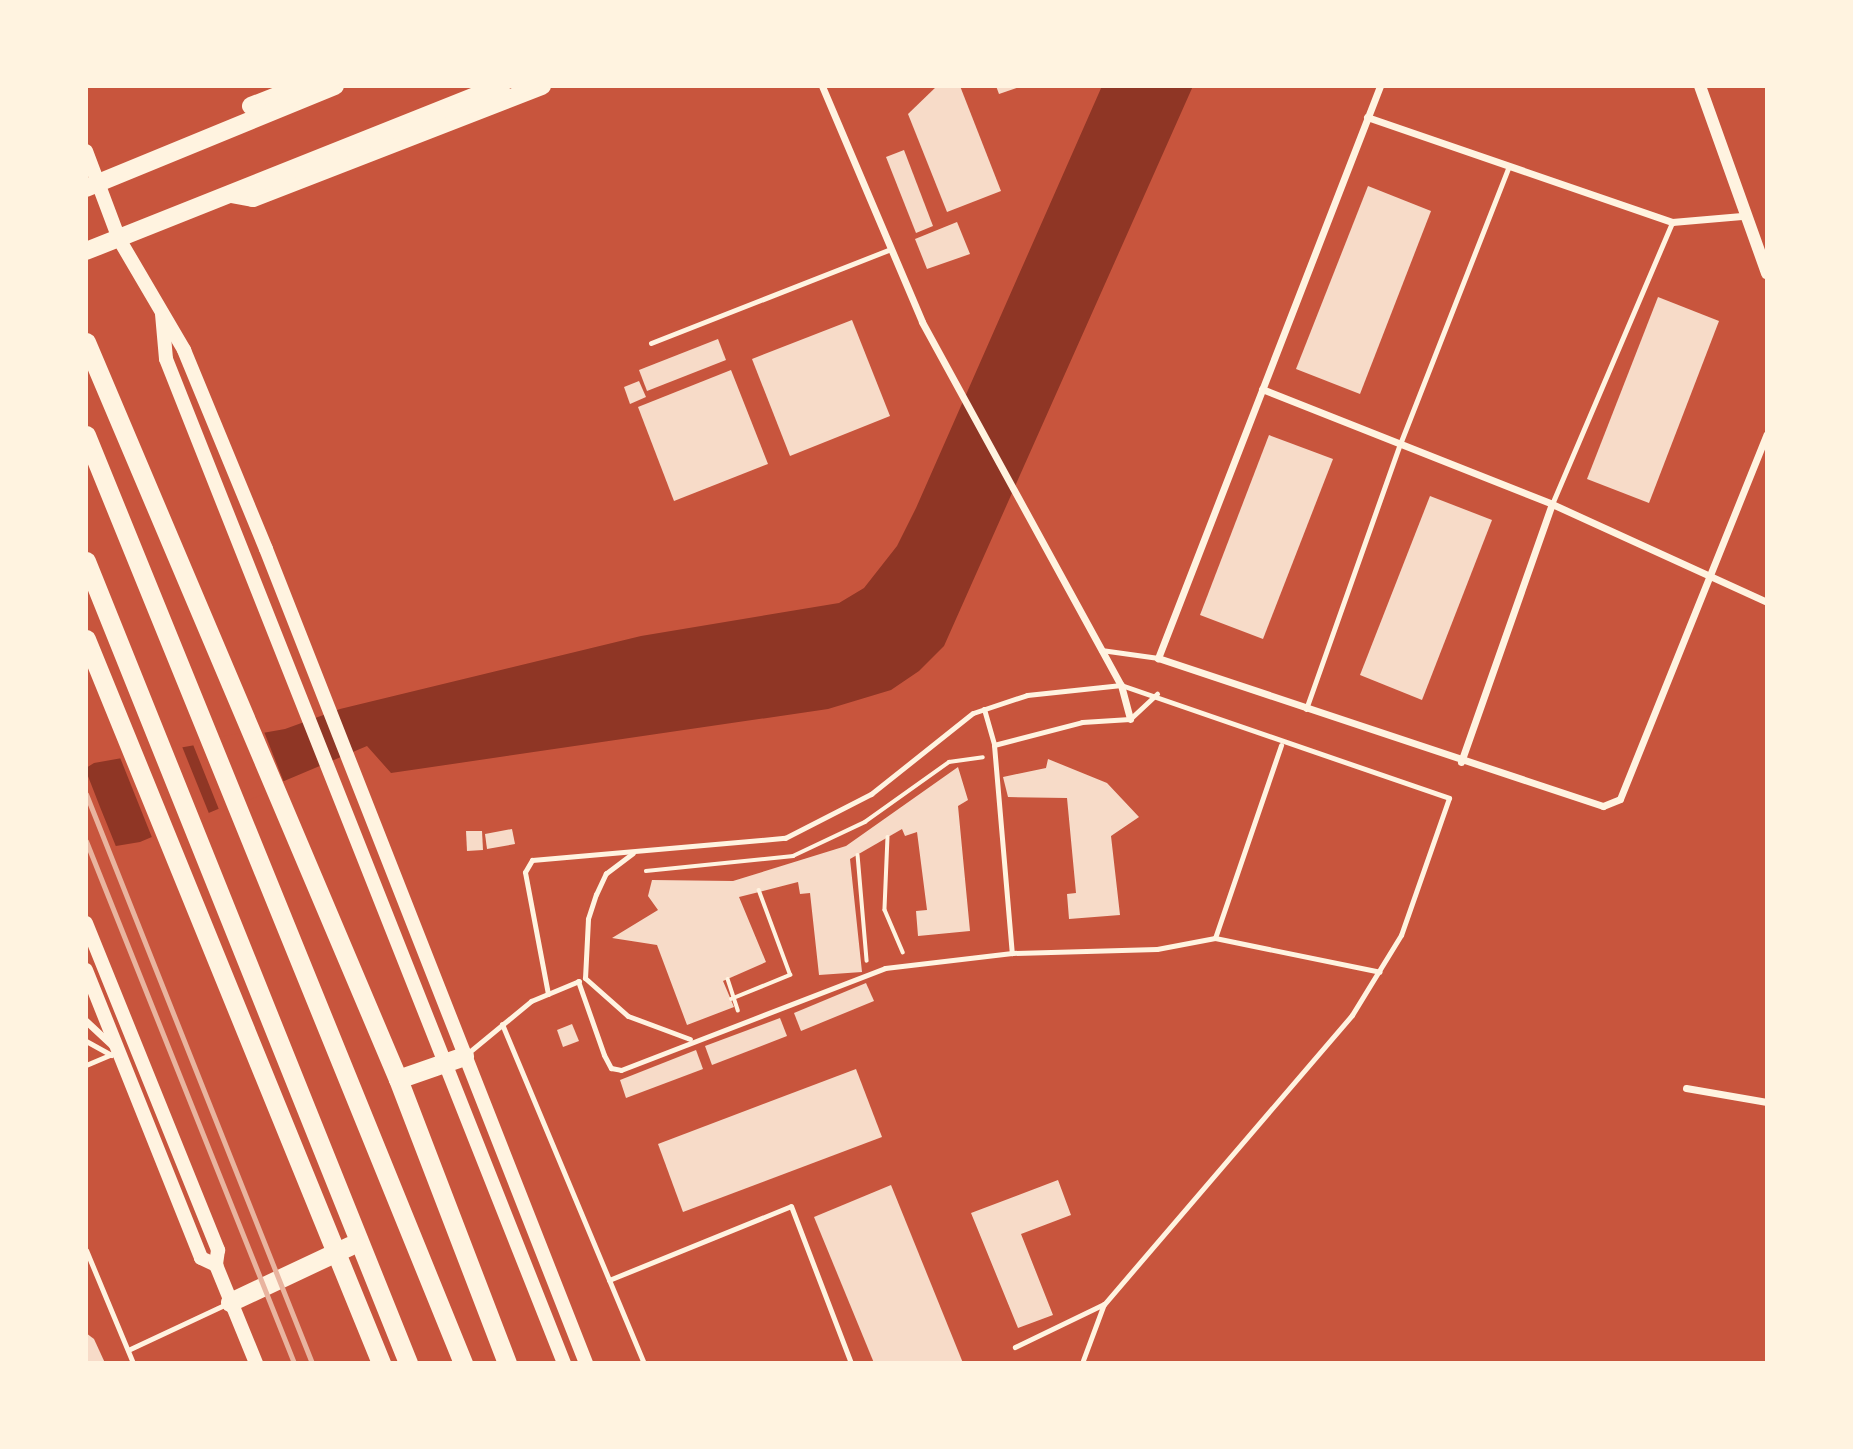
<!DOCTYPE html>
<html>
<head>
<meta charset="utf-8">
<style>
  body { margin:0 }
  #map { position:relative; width:1853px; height:1449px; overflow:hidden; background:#c8553d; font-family:"Source Sans 3",sans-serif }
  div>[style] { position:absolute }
  .water>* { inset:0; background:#8f3625 }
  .pier>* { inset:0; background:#c8553d }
  .building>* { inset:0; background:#f7dbc8 }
  .path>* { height:3.5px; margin:-1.75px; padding:0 1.75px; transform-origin:1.75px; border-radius:1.75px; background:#fff3e0 }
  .service>* { height:5px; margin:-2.5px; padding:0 2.5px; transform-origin:2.5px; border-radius:2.5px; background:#fff3e0 }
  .minor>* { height:7px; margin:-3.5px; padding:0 3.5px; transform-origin:3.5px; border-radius:3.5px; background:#fff3e0 }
  .tertiary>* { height:12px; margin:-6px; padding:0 6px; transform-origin:6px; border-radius:6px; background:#fff3e0 }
  .secondary>* { height:14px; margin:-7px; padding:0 7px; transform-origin:7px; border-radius:7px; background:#fff3e0 }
  .primary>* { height:18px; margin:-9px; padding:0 9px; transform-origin:9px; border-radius:9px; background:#fff3e0 }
  .trunk>* { height:19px; margin:-9.5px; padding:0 9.5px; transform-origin:9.5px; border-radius:9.5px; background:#fff3e0 }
  .rail>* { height:5px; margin:-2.5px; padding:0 2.5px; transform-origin:2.5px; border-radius:2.5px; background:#e9b49f }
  span { translate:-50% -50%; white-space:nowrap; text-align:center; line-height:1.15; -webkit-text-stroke:5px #fff3e0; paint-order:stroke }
  .frame { position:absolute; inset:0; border:88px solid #fff3e0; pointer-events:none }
</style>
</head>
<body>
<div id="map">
  <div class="water">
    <i style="clip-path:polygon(1102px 86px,1193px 86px,944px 646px,919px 671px,891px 690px,828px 709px,391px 773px,367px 746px,140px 842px,86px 851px,86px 768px,94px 763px,285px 729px,340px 709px,641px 636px,839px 603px,864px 588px,897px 546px,916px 508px)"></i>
  </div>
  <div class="pier">
    <i style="clip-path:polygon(263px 729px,285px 785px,220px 812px,192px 742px)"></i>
    <i style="clip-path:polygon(181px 744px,210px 816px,153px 840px,119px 755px)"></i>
    <i style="clip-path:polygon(86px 771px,100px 807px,117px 849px,86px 854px)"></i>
  </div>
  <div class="building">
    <i style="clip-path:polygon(937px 86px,960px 86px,1001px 191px,947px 212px,908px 114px)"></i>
    <i style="clip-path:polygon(996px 86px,1022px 86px,999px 94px)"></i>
    <i style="clip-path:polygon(904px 150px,933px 226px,916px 233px,886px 157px)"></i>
    <i style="clip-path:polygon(1368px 186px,1431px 211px,1360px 394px,1296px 369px)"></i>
    <i style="clip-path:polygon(957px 222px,970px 254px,927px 269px,915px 239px)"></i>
    <i style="clip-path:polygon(1658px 297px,1719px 321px,1649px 503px,1587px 479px)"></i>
    <i style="clip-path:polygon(852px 320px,890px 416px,790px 456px,752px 359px)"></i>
    <i style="clip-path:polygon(718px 339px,726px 360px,647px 391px,639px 370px)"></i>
    <i style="clip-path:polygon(731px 370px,768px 464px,674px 501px,638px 407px)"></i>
    <i style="clip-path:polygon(639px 381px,646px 397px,630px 404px,624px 387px)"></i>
    <i style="clip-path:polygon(1269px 435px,1333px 459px,1263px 639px,1200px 615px)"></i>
    <i style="clip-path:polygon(1430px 496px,1492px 520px,1422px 700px,1360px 675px)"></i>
    <i style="clip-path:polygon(1048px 759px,1107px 783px,1139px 817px,1111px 836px,1120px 915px,1069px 919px,1067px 894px,1076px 893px,1067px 798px,1008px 797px,1003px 777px,1046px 768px)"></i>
    <i style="clip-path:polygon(958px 767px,968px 800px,958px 806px,970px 931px,918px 936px,916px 911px,927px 910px,917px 832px,905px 836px,902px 829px,850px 859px,862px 972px,819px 975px,810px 893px,800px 894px,798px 882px,739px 897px,766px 962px,723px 981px,734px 1007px,687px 1025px,657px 945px,612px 938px,658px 910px,648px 896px,652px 880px,733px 881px,846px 846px)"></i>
    <i style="clip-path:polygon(512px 829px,515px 844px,487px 849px,485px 834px)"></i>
    <i style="clip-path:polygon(466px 831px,482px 831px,483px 850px,467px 851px)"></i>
    <i style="clip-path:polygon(866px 983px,874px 1001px,801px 1031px,794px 1013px)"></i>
    <i style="clip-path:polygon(780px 1018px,787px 1036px,712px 1065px,705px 1046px)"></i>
    <i style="clip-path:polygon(572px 1024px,579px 1041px,563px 1047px,557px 1030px)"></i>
    <i style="clip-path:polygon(696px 1050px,703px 1069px,626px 1098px,620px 1080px)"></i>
    <i style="clip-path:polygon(856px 1069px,882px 1137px,683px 1212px,658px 1144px)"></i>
    <i style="clip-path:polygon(1058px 1180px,1071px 1215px,1021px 1234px,1053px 1315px,1018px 1328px,971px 1213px)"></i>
    <i style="clip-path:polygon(891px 1185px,963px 1363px,874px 1363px,814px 1217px)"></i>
    <i style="clip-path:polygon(86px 1333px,94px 1339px,105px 1363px,86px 1363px)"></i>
  </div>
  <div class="path">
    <i style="left:888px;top:837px;width:73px;rotate:92.4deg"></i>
    <i style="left:885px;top:910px;width:46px;rotate:66.8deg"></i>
    <i style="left:858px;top:855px;width:106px;rotate:85.1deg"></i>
    <i style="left:646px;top:871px;width:148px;rotate:-5.8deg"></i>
    <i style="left:793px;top:856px;width:80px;rotate:-25.3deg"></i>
    <i style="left:865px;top:822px;width:103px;rotate:-35.5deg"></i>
    <i style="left:949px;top:762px;width:34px;rotate:-8deg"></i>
    <i style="left:728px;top:979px;width:33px;rotate:72deg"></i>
    <i style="left:731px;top:999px;width:64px;rotate:-22.1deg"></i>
    <i style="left:790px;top:975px;width:90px;rotate:-110.3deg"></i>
  </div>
  <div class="service">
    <i style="left:651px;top:343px;width:258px;rotate:-21.4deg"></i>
    <i style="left:1552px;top:504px;width:306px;rotate:-66.9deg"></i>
    <i style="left:1101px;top:650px;width:58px;rotate:8deg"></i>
    <i style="left:984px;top:709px;width:37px;rotate:74deg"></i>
    <i style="left:994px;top:745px;width:209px;rotate:85.1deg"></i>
    <i style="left:1306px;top:709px;width:281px;rotate:-70.5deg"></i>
    <i style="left:1400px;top:444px;width:299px;rotate:-68.6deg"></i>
    <i style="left:994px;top:745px;width:91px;rotate:-14.6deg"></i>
    <i style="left:1082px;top:722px;width:48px;rotate:-3.6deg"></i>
    <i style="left:1130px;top:719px;width:37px;rotate:-43deg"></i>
    <i style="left:633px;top:853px;width:34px;rotate:143deg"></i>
    <i style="left:606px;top:873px;width:23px;rotate:115deg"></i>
    <i style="left:596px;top:894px;width:26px;rotate:108deg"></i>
    <i style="left:588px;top:919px;width:59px;rotate:92.9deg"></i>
    <i style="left:585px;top:978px;width:57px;rotate:41.5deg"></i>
    <i style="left:628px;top:1016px;width:66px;rotate:20.4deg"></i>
    <i style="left:1215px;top:938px;width:204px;rotate:-71.1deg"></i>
    <i style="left:578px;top:981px;width:78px;rotate:70.6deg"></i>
    <i style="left:604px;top:1055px;width:15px;rotate:62deg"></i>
    <i style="left:611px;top:1068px;width:10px;rotate:11deg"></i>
    <i style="left:621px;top:1070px;width:283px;rotate:-21.1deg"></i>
    <i style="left:885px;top:968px;width:128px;rotate:-6.7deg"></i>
    <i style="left:1012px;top:953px;width:145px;rotate:-1.6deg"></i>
    <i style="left:1157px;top:949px;width:59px;rotate:-10.7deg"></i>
    <i style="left:1215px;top:938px;width:168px;rotate:11.6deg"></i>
    <i style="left:548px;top:994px;width:124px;rotate:-100.7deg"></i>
    <i style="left:525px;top:872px;width:14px;rotate:-60deg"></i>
    <i style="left:532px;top:860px;width:254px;rotate:-5deg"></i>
    <i style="left:785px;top:838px;width:97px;rotate:-27.1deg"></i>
    <i style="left:871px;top:794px;width:130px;rotate:-38.5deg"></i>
    <i style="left:973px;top:713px;width:57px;rotate:-18.4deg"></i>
    <i style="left:1027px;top:695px;width:95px;rotate:-6.1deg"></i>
    <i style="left:1121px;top:685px;width:347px;rotate:19deg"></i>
    <i style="left:1449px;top:798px;width:145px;rotate:109.3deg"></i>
    <i style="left:1401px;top:935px;width:94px;rotate:121.5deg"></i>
    <i style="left:1352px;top:1015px;width:381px;rotate:130.6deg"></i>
    <i style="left:1104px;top:1304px;width:99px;rotate:154.2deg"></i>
    <i style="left:502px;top:1024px;width:368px;rotate:67.3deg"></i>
    <i style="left:86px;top:1041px;width:29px;rotate:29deg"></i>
    <i style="left:468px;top:1053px;width:82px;rotate:-39.5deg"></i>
    <i style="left:531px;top:1001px;width:52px;rotate:-22.6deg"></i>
    <i style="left:86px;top:1065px;width:36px;rotate:-23deg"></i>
    <i style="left:86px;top:1250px;width:122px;rotate:67.4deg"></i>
    <i style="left:609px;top:1280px;width:196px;rotate:-22.1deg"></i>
    <i style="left:791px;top:1206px;width:168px;rotate:69.1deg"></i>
    <i style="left:128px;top:1350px;width:108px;rotate:-25.1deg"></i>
    <i style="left:1082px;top:1363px;width:63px;rotate:-69.6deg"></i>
  </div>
  <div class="minor">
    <i style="left:822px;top:86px;width:256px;rotate:67deg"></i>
    <i style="left:922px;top:322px;width:414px;rotate:61.3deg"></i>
    <i style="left:1121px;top:685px;width:35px;rotate:75deg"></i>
    <i style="left:1380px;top:86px;width:614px;rotate:111.21deg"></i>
    <i style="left:1158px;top:658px;width:469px;rotate:18.4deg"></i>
    <i style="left:1603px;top:806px;width:18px;rotate:-22deg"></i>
    <i style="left:1620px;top:799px;width:393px;rotate:-68.1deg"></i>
    <i style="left:1367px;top:117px;width:323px;rotate:19deg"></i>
    <i style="left:1672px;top:222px;width:70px;rotate:-4.9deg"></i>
    <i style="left:1262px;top:389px;width:312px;rotate:21.6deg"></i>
    <i style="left:1552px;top:504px;width:236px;rotate:24.5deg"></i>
    <i style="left:1461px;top:762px;width:274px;rotate:-70.6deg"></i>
    <i style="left:86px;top:1021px;width:37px;rotate:43deg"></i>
    <i style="left:1686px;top:1088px;width:82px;rotate:9.8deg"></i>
  </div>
  <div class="tertiary">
    <i style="left:1700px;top:86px;width:199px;rotate:70.3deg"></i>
  </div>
  <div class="secondary">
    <i style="left:86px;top:151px;width:94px;rotate:69.4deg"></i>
    <i style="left:119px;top:239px;width:129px;rotate:59.6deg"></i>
    <i style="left:184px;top:350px;width:215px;rotate:67.6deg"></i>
    <i style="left:266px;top:549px;width:875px;rotate:68.54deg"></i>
    <i style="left:162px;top:314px;width:45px;rotate:84.9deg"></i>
    <i style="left:166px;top:359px;width:1080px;rotate:68.38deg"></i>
    <i style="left:86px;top:923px;width:353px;rotate:68deg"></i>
    <i style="left:218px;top:1250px;width:15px;rotate:98deg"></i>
    <i style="left:216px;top:1265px;width:106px;rotate:67.8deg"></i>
    <i style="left:86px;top:970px;width:310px;rotate:68.2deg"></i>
    <i style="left:201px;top:1258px;width:17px;rotate:25deg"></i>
  </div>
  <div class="primary">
    <i style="left:251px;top:106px;width:55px;rotate:-21.4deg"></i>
    <i style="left:86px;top:188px;width:269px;rotate:-22.3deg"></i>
    <i style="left:231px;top:194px;width:22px;rotate:10deg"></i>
    <i style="left:253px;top:198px;width:310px;rotate:-21.2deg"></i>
    <i style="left:86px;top:251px;width:447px;rotate:-21.7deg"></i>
  </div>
  <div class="trunk">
    <i style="left:86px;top:342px;width:800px;rotate:67.06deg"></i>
    <i style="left:398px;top:1079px;width:304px;rotate:69deg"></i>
    <i style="left:86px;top:435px;width:1002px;rotate:67.89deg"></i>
    <i style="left:86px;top:561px;width:864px;rotate:68.12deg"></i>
    <i style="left:86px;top:639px;width:782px;rotate:67.83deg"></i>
    <i style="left:398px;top:1079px;width:70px;rotate:-19.2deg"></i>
    <i style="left:230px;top:1302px;width:132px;rotate:-25.2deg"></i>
  </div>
  <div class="rail">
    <i style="left:86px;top:794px;width:612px;rotate:68.34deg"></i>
    <i style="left:86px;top:841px;width:562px;rotate:68.27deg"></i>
  </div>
  <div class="frame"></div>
</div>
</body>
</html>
